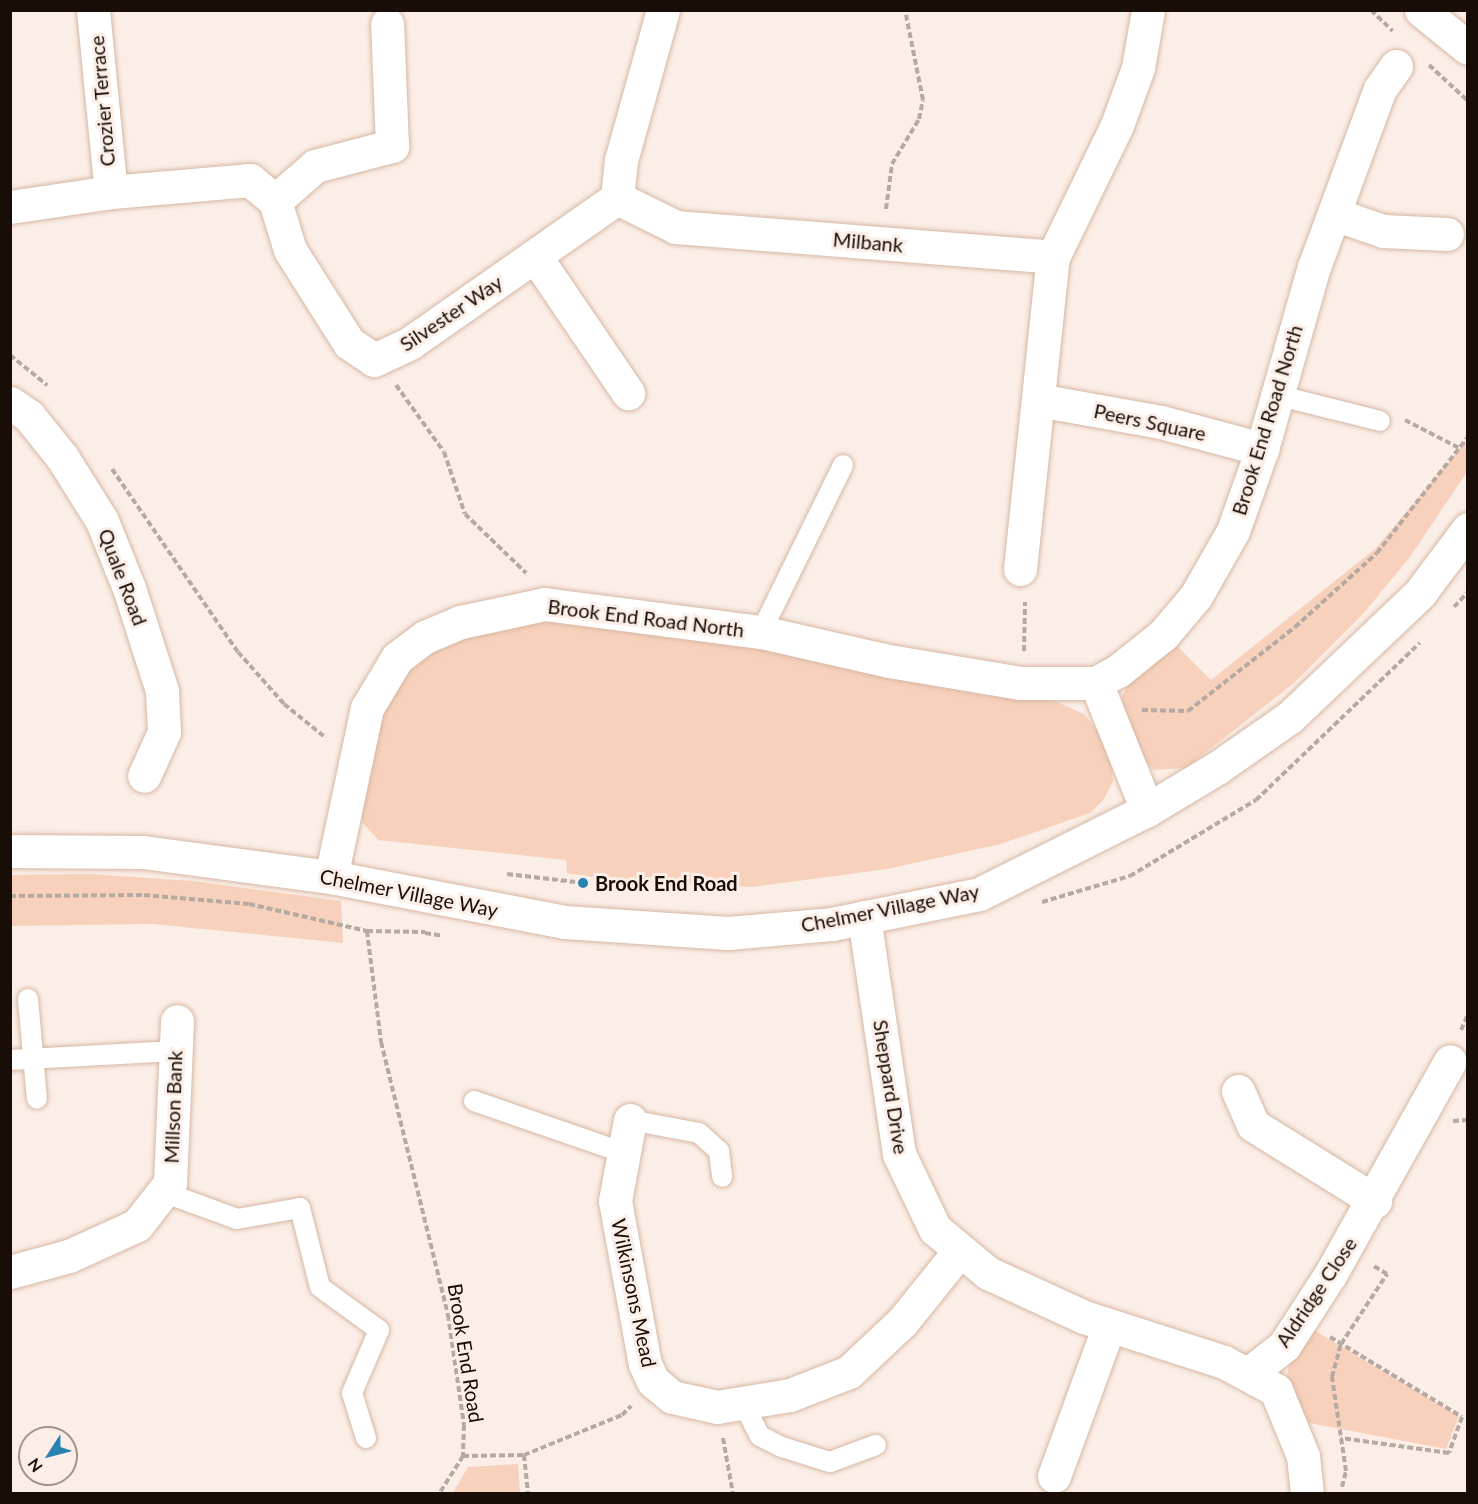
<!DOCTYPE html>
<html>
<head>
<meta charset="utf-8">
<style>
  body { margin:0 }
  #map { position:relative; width:1478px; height:1504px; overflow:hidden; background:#fbeee6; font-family:Lato,sans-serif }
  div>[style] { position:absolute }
  .green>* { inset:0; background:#f7d1bb }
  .path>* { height:4px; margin-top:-2px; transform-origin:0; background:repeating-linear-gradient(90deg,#b5a9a2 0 6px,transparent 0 9px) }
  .roads { filter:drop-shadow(0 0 2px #d6b7a4) drop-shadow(0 0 2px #d6b7a4) }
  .service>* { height:20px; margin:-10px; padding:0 10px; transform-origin:10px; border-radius:10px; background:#fff }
  .minor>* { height:33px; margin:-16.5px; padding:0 16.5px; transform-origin:16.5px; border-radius:16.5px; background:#fff }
  .tertiary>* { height:33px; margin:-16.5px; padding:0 16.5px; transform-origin:16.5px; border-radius:16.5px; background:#fff }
  .dots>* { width:16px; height:16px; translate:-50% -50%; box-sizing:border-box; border:3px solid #fbeee6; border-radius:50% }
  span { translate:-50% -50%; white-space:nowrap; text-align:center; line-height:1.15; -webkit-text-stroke:6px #fbeee6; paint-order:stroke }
  .street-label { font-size:20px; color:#180d07 }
  .poi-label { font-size:20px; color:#180d07; font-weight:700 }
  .left { translate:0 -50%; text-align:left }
  .frame { position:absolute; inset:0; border:12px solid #180d07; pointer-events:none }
  .north { position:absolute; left:18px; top:1426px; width:60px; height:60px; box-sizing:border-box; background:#fbeee6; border:2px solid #a0948d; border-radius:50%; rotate:234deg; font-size:16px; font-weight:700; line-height:24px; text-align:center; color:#180d07 }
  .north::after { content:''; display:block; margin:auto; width:21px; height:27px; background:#2983b1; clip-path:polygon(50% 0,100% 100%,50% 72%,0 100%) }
</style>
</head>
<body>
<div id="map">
  <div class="green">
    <i style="clip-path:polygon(1467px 440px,1467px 472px,1410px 557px,1363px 614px,1294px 683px,1186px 768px,1154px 770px,1140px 756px,1126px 722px,1122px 697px,1131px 677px,1175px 644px,1211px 680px,1375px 549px)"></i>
    <i style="clip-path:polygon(548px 616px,634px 621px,1057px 702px,1084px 714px,1100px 733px,1111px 759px,1113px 781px,1104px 799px,1090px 813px,1001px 844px,887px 869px,753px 887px,616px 881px,567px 873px,566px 860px,378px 840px,362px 822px,361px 796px,375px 721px,404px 672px,437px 644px)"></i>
    <i style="clip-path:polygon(90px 874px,192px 881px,341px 901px,343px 943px,153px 924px,11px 926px,11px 875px)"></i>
    <i style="clip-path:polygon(1310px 1328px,1459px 1416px,1446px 1449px,1304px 1422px,1287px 1378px,1290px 1358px)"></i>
    <i style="clip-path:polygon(518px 1464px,520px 1493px,453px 1493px,468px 1467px)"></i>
  </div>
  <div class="path">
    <i style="left:729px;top:10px;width:74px"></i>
    <i style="left:1371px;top:10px;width:30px;rotate:44deg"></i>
    <i style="left:1429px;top:65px;width:53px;rotate:42.7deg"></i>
    <i style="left:886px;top:209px;width:45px;rotate:-82.4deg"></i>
    <i style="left:892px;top:164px;width:52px;rotate:-59deg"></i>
    <i style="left:919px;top:119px;width:19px;rotate:-78deg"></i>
    <i style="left:923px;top:100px;width:92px;rotate:-101.3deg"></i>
    <i style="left:10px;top:355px;width:48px;rotate:39deg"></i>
    <i style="left:396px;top:385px;width:82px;rotate:54.4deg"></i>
    <i style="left:444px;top:452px;width:65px;rotate:71.3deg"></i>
    <i style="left:465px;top:514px;width:85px;rotate:44deg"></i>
    <i style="left:1405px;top:420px;width:61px;rotate:27.4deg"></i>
    <i style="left:112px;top:469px;width:222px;rotate:55.5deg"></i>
    <i style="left:238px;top:652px;width:69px;rotate:48.5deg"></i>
    <i style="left:284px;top:704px;width:54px;rotate:39deg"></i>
    <i style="left:1454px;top:607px;width:21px;rotate:-47deg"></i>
    <i style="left:1024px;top:651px;width:49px;rotate:-88.8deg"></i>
    <i style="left:1142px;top:710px;width:46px;rotate:1.2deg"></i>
    <i style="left:1188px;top:711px;width:136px;rotate:-38.1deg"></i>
    <i style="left:1295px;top:627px;width:110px;rotate:-42.1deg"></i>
    <i style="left:1377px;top:553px;width:147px;rotate:-51.9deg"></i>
    <i style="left:507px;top:874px;width:69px;rotate:6.6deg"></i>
    <i style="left:10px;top:896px;width:134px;rotate:-0.4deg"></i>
    <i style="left:144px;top:895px;width:105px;rotate:4.9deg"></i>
    <i style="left:249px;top:904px;width:121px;rotate:12.9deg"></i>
    <i style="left:367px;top:931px;width:58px;rotate:1deg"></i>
    <i style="left:1042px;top:902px;width:92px;rotate:-16.5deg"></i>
    <i style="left:1130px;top:876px;width:147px;rotate:-31.1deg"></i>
    <i style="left:1256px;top:800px;width:227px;rotate:-43.8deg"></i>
    <i style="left:367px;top:931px;width:112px;rotate:82.8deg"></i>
    <i style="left:381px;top:1042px;width:281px;rotate:76.2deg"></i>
    <i style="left:448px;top:1315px;width:111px;rotate:81.7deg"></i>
    <i style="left:464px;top:1425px;width:31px;rotate:92deg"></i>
    <i style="left:463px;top:1456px;width:45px;rotate:122.3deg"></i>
    <i style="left:425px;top:933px;width:18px;rotate:9deg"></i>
    <i style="left:1461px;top:1030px;width:17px;rotate:-66deg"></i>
    <i style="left:1453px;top:1121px;width:15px;rotate:-4deg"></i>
    <i style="left:1330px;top:1337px;width:154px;rotate:31.2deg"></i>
    <i style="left:1462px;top:1417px;width:38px;rotate:110deg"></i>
    <i style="left:1449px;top:1453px;width:109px;rotate:-172.1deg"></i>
    <i style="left:723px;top:1438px;width:57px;rotate:79.9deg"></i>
    <i style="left:524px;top:1455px;width:39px;rotate:84deg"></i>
    <i style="left:463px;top:1456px;width:61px;rotate:-0.9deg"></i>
    <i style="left:524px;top:1455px;width:106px;rotate:-22.2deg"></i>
    <i style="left:622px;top:1415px;width:13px;rotate:-45deg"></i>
    <i style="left:1342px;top:1487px;width:16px;rotate:-76deg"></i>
    <i style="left:1346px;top:1471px;width:95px;rotate:-98.5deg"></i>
    <i style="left:1332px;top:1377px;width:34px;rotate:-75deg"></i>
    <i style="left:1341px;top:1344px;width:84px;rotate:-56.7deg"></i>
    <i style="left:1387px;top:1274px;width:17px;rotate:-149deg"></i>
  </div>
  <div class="roads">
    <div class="service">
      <i style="left:1276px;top:395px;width:107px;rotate:14deg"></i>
      <i style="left:761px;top:632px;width:186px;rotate:-63.8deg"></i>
      <i style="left:28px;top:999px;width:100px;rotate:84.9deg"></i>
      <i style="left:10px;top:1060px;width:165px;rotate:-3.1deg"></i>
      <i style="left:474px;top:1101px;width:159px;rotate:19.1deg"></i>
      <i style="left:630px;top:1120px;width:70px;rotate:10.7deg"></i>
      <i style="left:699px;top:1133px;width:27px;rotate:42deg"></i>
      <i style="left:719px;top:1151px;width:26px;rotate:83deg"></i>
      <i style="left:163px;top:1192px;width:79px;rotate:20deg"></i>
      <i style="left:237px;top:1219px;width:64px;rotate:-9.9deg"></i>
      <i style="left:300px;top:1208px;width:81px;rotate:75.8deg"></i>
      <i style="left:320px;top:1287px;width:73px;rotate:36.1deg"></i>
      <i style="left:379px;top:1330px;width:69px;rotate:113.2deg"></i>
      <i style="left:352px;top:1393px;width:47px;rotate:72.7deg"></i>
      <i style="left:743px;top:1403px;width:37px;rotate:63deg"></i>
      <i style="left:760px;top:1436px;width:25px;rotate:27deg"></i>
      <i style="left:782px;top:1447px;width:50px;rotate:17.4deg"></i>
      <i style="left:830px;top:1462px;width:49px;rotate:-20.3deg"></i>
    </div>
    <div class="minor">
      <i style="left:93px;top:10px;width:183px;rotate:84.4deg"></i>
      <i style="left:663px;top:10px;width:156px;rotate:105.6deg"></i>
      <i style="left:621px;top:160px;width:38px;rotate:96deg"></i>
      <i style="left:617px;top:198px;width:66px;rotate:26.2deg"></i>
      <i style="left:676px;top:227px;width:378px;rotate:4.5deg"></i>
      <i style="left:1053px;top:257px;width:147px;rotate:-64.1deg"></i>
      <i style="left:1117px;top:125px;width:61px;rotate:-69.8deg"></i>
      <i style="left:1138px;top:68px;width:59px;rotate:-80.2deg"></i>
      <i style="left:1421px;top:10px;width:60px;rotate:39deg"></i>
      <i style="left:275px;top:201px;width:53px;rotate:-41.2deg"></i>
      <i style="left:315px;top:166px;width:80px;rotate:-14.6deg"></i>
      <i style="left:392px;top:146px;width:122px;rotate:-92.3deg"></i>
      <i style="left:10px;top:207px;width:102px;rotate:-8.4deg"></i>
      <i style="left:111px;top:192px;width:140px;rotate:-4.9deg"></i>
      <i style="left:250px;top:180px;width:33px;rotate:40deg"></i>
      <i style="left:275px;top:201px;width:51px;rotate:73deg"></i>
      <i style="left:290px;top:250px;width:110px;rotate:57.6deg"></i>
      <i style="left:349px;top:343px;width:30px;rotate:34deg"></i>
      <i style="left:374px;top:360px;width:40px;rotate:-25deg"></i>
      <i style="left:410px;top:343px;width:253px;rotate:-35deg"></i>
      <i style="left:1334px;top:214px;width:52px;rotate:19.1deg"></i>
      <i style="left:1383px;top:231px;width:64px;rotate:2.7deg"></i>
      <i style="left:535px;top:256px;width:166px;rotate:55.8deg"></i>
      <i style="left:1038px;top:400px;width:125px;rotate:10.1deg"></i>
      <i style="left:1161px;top:422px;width:105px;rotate:15deg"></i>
      <i style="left:10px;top:403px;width:23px;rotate:34deg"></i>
      <i style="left:29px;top:416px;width:53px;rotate:51.2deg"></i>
      <i style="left:62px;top:457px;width:75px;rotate:58deg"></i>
      <i style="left:102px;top:521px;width:72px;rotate:68.1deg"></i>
      <i style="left:129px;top:588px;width:108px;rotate:72.2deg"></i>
      <i style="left:162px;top:691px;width:41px;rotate:87.2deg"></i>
      <i style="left:164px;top:732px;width:48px;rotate:114.4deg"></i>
      <i style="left:1020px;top:569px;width:314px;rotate:-84deg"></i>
      <i style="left:1096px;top:683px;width:137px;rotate:68.1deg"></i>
      <i style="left:331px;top:877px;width:173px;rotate:-78deg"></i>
      <i style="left:367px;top:708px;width:58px;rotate:-59deg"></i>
      <i style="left:397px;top:658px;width:35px;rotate:-37deg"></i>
      <i style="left:425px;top:637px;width:39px;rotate:-23deg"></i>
      <i style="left:461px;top:622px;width:85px;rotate:-12.2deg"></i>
      <i style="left:544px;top:604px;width:219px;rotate:7.4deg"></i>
      <i style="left:761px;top:632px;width:131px;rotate:12.8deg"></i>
      <i style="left:889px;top:661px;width:134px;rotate:9.5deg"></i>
      <i style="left:1021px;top:683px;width:75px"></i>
      <i style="left:1096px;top:683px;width:25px;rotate:-29deg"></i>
      <i style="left:1118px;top:671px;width:58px;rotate:-38.7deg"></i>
      <i style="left:1163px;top:635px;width:51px;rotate:-49.8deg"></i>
      <i style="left:1196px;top:596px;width:75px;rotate:-60.4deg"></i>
      <i style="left:1233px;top:531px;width:87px;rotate:-70.5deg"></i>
      <i style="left:1262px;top:449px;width:189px;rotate:-74.1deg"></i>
      <i style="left:1314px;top:267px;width:190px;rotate:-69.7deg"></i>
      <i style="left:1380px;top:89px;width:28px;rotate:-55deg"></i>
      <i style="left:864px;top:917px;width:240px;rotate:81.6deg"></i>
      <i style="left:899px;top:1154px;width:83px;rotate:64.4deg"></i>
      <i style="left:935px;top:1229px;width:69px;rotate:39.7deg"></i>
      <i style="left:988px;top:1273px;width:106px;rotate:24.6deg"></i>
      <i style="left:1084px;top:1317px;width:147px;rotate:17.8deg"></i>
      <i style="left:1224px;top:1362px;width:59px;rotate:28.3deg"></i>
      <i style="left:1276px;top:1390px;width:71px;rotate:67.8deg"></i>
      <i style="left:1303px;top:1456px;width:38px;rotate:84deg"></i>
      <i style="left:1238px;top:1091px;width:37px;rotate:66deg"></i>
      <i style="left:1253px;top:1125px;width:144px;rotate:31.9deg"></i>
      <i style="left:630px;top:1120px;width:82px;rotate:100.5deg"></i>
      <i style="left:615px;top:1201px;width:166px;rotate:79.6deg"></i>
      <i style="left:645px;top:1364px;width:19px;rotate:65deg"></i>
      <i style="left:653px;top:1381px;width:25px;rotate:40deg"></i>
      <i style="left:672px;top:1397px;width:46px;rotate:12.5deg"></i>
      <i style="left:717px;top:1407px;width:74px;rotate:-9.3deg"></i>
      <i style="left:790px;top:1395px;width:63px;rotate:-21.3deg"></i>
      <i style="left:849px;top:1372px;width:74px;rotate:-43.4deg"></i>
      <i style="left:903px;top:1321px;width:91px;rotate:-51.2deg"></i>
      <i style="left:10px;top:1272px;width:61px;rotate:-15.2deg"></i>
      <i style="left:69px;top:1256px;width:75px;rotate:-24.5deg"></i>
      <i style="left:137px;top:1225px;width:53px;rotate:-51.8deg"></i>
      <i style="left:170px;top:1183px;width:162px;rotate:-87.5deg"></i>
      <i style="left:1248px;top:1374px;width:46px;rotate:-37.9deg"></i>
      <i style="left:1284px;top:1346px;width:85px;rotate:-57.1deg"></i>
      <i style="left:1330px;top:1275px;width:245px;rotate:-60.7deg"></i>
      <i style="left:1054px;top:1476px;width:160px;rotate:-69.9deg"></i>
    </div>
    <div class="tertiary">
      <i style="left:10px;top:851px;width:133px;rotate:0.4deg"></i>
      <i style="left:143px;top:852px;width:190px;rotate:7.6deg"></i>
      <i style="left:331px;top:877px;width:238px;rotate:10.9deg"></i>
      <i style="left:565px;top:922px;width:163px;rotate:3.9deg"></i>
      <i style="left:728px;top:933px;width:104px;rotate:-4.9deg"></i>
      <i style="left:832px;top:924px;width:150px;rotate:-11.5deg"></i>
      <i style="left:979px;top:894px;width:188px;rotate:-26.6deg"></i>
      <i style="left:1147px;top:810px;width:82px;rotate:-31deg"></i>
      <i style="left:1217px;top:768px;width:89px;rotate:-34.9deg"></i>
      <i style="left:1290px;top:717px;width:180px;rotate:-43.6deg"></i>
      <i style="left:1420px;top:593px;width:80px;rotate:-53.1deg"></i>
    </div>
  </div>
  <div class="dots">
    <i style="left:583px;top:883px;background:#2983b1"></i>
  </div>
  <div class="street-label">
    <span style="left:102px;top:101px;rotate:-95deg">Crozier Terrace</span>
    <span style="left:868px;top:242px;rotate:5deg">Milbank</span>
    <span style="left:451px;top:313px;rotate:-34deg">Silvester Way</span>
    <span style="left:1267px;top:420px;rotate:-73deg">Brook End Road North</span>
    <span style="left:1150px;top:422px;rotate:12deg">Peers Square</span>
    <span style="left:123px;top:577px;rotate:69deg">Quale Road</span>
    <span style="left:646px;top:618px;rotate:7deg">Brook End Road North</span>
    <span style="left:409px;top:893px;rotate:11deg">Chelmer Village Way</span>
    <span style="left:890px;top:908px;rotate:-11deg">Chelmer Village Way</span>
    <span style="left:891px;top:1087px;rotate:81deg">Sheppard Drive</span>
    <span style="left:173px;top:1107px;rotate:-88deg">Millson Bank</span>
    <span style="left:1316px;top:1292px;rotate:-56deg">Aldridge Close</span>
    <span style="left:634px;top:1293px;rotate:78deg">Wilkinsons Mead</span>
    <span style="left:466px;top:1353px;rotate:81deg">Brook End Road</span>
  </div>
  <div class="poi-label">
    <span class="left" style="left:595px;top:883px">Brook End Road</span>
  </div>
  <div class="frame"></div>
  <div class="north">N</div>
</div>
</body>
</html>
